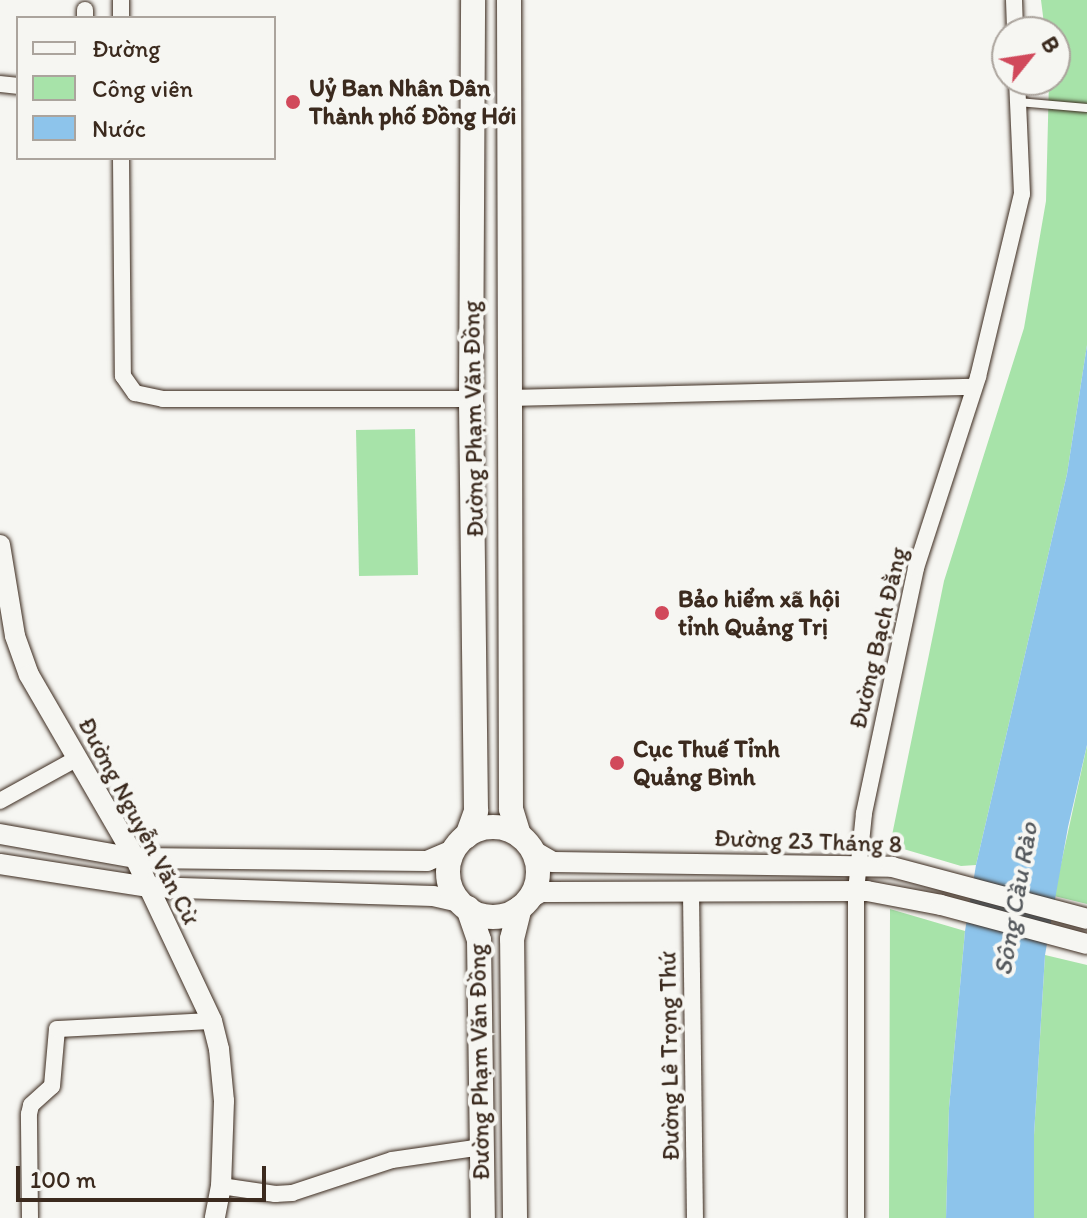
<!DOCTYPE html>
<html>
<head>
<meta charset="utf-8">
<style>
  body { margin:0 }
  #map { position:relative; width:1087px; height:1218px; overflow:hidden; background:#f6f6f2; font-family:Itim,sans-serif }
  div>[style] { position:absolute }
  .green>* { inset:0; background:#a7e3a9 }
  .water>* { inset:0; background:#8dc4eb }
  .roads { filter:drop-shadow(0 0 2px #3b2a1e) drop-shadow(0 0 2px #3b2a1e) }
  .service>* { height:8px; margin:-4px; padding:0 4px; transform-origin:4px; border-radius:4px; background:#f6f6f2 }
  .minor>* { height:16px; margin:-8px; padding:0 8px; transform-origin:8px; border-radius:8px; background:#f6f6f2 }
  .tertiary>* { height:20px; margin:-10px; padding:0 10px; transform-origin:10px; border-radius:10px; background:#f6f6f2 }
  .secondary>* { height:24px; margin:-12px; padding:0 12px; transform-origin:12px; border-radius:12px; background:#f6f6f2 }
  .secondary>.ring { margin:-12px; padding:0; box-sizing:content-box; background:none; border:24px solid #f6f6f2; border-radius:50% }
  .dots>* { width:22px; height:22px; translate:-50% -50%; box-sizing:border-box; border:4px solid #f6f6f2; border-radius:50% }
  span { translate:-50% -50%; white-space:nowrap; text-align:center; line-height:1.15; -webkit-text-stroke:8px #f6f6f2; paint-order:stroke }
  .poi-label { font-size:24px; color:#3b2a1e; font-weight:700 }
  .left { translate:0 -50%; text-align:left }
  .street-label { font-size:24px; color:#3b2a1e }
  .water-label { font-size:26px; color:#54585c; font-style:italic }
  .legend { position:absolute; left:16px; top:16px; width:260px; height:144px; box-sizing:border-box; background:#f6f6f2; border:2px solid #aba49d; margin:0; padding:10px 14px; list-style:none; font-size:24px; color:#3b2a1e }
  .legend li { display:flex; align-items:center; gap:16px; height:40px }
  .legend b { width:40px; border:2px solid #aba49d }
  .north { position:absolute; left:991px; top:16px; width:80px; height:80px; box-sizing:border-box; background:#f6f6f2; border:2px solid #aba49d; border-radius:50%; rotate:60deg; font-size:22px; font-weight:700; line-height:32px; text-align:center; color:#3b2a1e }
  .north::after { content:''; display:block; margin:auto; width:28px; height:36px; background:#d1495b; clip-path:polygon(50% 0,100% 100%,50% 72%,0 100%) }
  .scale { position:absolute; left:16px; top:1166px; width:250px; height:36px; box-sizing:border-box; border:4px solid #3b2a1e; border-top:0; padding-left:10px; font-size:24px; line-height:28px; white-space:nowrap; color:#3b2a1e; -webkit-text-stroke:6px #f6f6f2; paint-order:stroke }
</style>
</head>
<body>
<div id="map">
  <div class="green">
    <i style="clip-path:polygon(1041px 0,1087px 0,1087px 345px,1067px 474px,976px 865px,961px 866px,890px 845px,944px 581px,1024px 328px,1046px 201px,1049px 80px,1055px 80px,1055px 32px,1045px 32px)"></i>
    <i style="clip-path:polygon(415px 429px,418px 575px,359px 576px,356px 430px)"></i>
    <i style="clip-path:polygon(1087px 745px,1087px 904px,1054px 896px)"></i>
    <i style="clip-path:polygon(890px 909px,965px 931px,949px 1108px,946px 1218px,889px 1218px)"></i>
    <i style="clip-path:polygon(1045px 955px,1087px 965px,1087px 1218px,1034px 1218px,1034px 1135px)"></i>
  </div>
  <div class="water">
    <i style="clip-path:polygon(1087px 345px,1087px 745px,1068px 827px,1045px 955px,1034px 1135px,1034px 1218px,946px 1218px,949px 1108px,965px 931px,976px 865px,1067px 474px)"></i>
  </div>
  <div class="roads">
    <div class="service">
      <i style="left:1018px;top:102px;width:69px;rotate:5deg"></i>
    </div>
    <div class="minor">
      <i style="left:121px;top:0;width:18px;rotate:90deg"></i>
      <i style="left:1014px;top:0;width:32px;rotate:88deg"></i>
      <i style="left:85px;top:18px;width:8px;rotate:-90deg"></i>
      <i style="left:0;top:84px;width:18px;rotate:6deg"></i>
      <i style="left:121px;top:158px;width:218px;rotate:89.5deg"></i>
      <i style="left:123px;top:376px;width:21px;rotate:55deg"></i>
      <i style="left:135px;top:393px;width:29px;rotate:12deg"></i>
      <i style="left:163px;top:399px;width:308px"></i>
      <i style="left:509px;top:398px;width:465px;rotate:-1.4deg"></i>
      <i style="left:0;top:801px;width:87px;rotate:-28.9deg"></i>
      <i style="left:691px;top:893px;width:325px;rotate:89.3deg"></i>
      <i style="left:221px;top:1186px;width:55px;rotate:8.4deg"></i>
      <i style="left:275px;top:1194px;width:17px;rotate:-3deg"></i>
      <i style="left:292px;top:1193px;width:105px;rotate:-18.3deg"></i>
      <i style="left:392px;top:1160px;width:91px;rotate:-8.2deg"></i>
      <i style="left:30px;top:1218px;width:104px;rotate:-90.6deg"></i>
      <i style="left:29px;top:1114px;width:9px;rotate:-77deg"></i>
      <i style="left:31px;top:1105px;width:28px;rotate:-42deg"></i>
      <i style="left:52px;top:1086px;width:57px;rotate:-85deg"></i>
      <i style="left:57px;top:1029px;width:155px;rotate:-3deg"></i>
      <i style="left:856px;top:1218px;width:327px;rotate:-90deg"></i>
      <i style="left:856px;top:891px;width:78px;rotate:-84.1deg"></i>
      <i style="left:864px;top:813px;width:250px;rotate:-78deg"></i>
      <i style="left:916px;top:568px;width:201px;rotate:-72deg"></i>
      <i style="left:978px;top:377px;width:188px;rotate:-76.5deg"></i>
      <i style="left:1022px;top:194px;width:114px;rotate:-92.5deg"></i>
    </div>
    <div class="tertiary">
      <i style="left:0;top:545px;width:92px;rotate:80.6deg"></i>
      <i style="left:15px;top:636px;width:41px;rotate:70.3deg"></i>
      <i style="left:29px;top:675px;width:211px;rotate:59.9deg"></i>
      <i style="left:135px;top:858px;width:180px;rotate:64.7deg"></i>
      <i style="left:212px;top:1021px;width:29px;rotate:76deg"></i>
      <i style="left:219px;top:1049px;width:52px;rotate:84.5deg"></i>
      <i style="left:224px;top:1101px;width:85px;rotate:92deg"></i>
      <i style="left:221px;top:1186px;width:33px;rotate:101deg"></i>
      <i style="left:0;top:834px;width:137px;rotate:10.1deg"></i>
      <i style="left:135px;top:858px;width:292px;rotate:0.6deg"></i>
      <i style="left:427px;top:861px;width:30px;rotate:-23deg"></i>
      <i style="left:532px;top:850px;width:24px;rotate:30deg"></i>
      <i style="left:553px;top:862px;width:339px;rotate:0.8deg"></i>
      <i style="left:892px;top:867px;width:202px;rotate:14.9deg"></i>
      <i style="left:0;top:864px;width:151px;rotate:8.8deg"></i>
      <i style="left:149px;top:887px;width:284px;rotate:1.8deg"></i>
      <i style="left:433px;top:896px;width:27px;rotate:13deg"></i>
      <i style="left:529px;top:899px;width:14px;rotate:-30deg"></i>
      <i style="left:541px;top:892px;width:12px"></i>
      <i style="left:553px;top:892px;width:314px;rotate:-0.2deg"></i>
      <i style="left:867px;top:891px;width:75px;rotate:10.7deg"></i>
      <i style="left:941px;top:905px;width:151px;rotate:15deg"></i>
    </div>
    <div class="secondary">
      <i style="left:509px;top:0;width:809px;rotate:89.86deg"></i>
      <i style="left:511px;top:809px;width:27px;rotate:73deg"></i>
      <i class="ring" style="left:448px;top:827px;width:66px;height:66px"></i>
      <i style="left:467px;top:836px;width:27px;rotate:-70deg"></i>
      <i style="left:476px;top:811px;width:412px;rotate:-90.7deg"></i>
      <i style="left:471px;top:399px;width:399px;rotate:-89.7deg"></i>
      <i style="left:468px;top:908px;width:34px;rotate:71deg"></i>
      <i style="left:479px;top:940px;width:278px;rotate:89.2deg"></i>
      <i style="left:515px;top:1218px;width:279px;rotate:-90.6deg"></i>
      <i style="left:512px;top:939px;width:32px;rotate:-76deg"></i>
    </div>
  </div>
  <div class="dots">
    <i style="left:293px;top:102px;background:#d1495b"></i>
    <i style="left:662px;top:613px;background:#d1495b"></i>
    <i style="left:617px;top:763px;background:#d1495b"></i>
  </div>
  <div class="poi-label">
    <span class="left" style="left:309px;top:102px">Uỷ Ban Nhân Dân<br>Thành phố Đồng Hới</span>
    <span class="left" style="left:678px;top:613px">Bảo hiểm xã hội<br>tỉnh Quảng Trị</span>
    <span class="left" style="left:633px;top:763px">Cục Thuế Tỉnh<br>Quảng Bình</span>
  </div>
  <div class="street-label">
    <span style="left:473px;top:419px;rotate:-91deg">Đường Phạm Văn Đồng</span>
    <span style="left:878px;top:638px;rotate:-77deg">Đường Bạch Đằng</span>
    <span style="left:139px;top:821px;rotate:62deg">Đường Nguyễn Văn Cừ</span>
    <span style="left:808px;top:841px;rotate:2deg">Đường 23 Tháng 8</span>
    <span style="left:669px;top:1056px;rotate:-91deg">Đường Lê Trọng Thứ</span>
    <span style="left:479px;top:1062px;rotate:-91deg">Đường Phạm Văn Đồng</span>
  </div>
  <div class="water-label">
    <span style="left:1016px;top:899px;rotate:-80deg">Sông Cầu Rào</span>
  </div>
  <ul class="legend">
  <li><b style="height:10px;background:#f6f6f2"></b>Đường</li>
  <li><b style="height:22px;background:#a7e3a9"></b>Công viên</li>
  <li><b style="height:22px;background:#8dc4eb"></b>Nước</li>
  </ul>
  <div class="north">B</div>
  <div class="scale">100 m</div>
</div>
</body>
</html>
